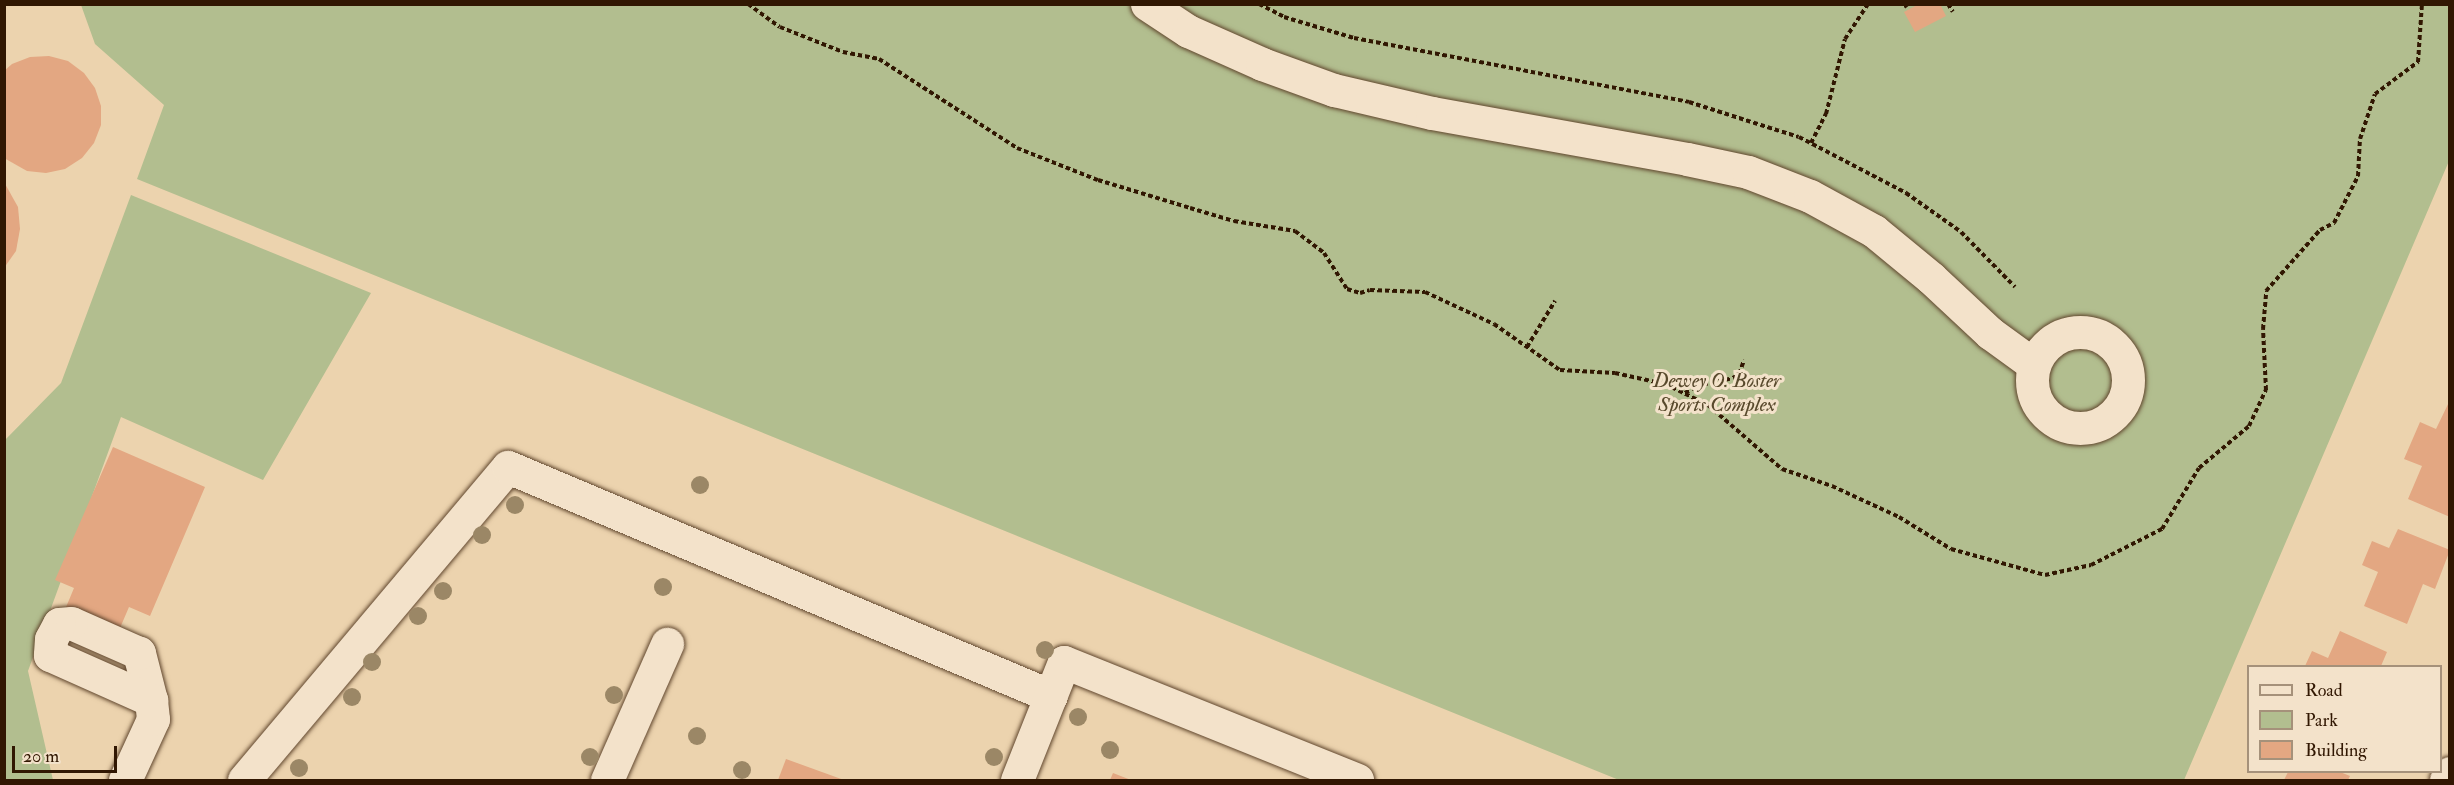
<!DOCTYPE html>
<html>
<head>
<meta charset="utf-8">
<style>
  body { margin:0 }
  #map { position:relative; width:2454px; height:785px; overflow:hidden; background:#ecd3ae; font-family:"IM FELL Double Pica",serif }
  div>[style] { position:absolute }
  .green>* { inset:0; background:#b2be8f }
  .building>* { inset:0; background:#e3a782 }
  .path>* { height:4px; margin-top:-2px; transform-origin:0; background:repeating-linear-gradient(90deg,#311702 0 4.5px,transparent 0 7.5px) }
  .roads { filter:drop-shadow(0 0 2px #60462d) drop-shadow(0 0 2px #60462d) }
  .minor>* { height:33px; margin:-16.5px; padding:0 16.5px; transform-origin:16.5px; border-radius:16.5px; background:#f3e2ca }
  .minor>.ring { margin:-16.5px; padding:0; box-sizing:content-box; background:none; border:33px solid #f3e2ca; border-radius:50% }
  .trees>* { width:18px; height:18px; margin:-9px; border-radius:50%; background:#9b8766 }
  span { translate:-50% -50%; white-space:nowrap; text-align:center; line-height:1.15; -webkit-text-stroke:6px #f3e2ca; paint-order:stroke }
  .park-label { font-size:21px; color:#58492c; font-style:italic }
  .frame { position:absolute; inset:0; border:6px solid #311702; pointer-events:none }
  .legend { position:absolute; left:2247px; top:665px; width:195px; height:108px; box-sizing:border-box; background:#f3e2ca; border:2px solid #a5917a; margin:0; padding:8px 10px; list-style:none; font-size:18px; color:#311702 }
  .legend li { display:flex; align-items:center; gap:12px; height:30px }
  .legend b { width:30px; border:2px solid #a5917a }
  .scale { position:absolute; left:12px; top:746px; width:105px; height:27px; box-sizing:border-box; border:3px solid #311702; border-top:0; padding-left:8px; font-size:18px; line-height:21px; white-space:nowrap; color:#311702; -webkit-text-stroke:4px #f3e2ca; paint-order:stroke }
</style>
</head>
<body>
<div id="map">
  <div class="green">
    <i style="clip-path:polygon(81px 5px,2449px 5px,2449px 161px,2184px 780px,1619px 780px,137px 179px,164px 105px,95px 44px)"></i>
    <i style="clip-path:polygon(131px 195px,371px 293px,263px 480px,121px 417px,28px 671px,53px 780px,5px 780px,5px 440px,61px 383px)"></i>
  </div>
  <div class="building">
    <i style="clip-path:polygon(1919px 4px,1940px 4px,1946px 16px,1915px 32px,1904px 12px)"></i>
    <i style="clip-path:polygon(49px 56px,68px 61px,84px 73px,95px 88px,101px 106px,101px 125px,94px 143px,82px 158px,65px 169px,46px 173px,27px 171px,4px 158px,4px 71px,12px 64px,30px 57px)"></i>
    <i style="clip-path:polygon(4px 182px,18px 207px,20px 229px,16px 251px,4px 268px)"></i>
    <i style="clip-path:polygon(2450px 400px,2450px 517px,2408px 499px,2422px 466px,2404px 459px,2420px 422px,2436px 429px)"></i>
    <i style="clip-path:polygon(113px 447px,205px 487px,150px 616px,129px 607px,117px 635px,64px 612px,74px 588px,55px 580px)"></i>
    <i style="clip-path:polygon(2398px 529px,2450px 550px,2435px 589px,2423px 584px,2407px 624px,2364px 606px,2378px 572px,2362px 565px,2372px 541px,2389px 548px)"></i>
    <i style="clip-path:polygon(2340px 631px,2387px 652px,2381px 666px,2305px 666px,2312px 651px,2328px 658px)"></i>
    <i style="clip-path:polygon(786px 759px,844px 780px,778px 780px)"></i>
    <i style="clip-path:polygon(2288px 772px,2340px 772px,2350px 776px,2348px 780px,2284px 780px)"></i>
    <i style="clip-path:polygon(1113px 773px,1131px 780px,1110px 780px)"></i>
  </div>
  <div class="path">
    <i style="left:748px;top:4px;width:39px;rotate:36deg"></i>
    <i style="left:780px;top:27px;width:68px;rotate:21.6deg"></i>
    <i style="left:843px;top:52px;width:37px;rotate:11deg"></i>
    <i style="left:879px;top:59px;width:164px;rotate:32.8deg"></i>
    <i style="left:1017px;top:148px;width:87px;rotate:21.6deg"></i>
    <i style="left:1098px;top:180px;width:96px;rotate:16.9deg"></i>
    <i style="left:1190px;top:208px;width:46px;rotate:16.5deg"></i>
    <i style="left:1234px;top:221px;width:62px;rotate:9.3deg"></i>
    <i style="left:1295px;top:231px;width:36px;rotate:37deg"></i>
    <i style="left:1324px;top:253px;width:43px;rotate:57.4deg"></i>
    <i style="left:1347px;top:289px;width:14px;rotate:17deg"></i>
    <i style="left:1360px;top:293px;width:10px;rotate:-17deg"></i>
    <i style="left:1370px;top:290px;width:55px;rotate:2.1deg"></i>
    <i style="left:1425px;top:292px;width:76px;rotate:24.9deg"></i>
    <i style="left:1494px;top:324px;width:80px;rotate:34.9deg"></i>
    <i style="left:1560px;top:370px;width:55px;rotate:3.1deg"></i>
    <i style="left:1615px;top:373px;width:51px;rotate:12.4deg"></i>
    <i style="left:1665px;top:384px;width:48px;rotate:26deg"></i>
    <i style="left:1708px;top:405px;width:98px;rotate:40.9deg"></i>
    <i style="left:1782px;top:469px;width:53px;rotate:18.8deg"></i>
    <i style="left:1832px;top:486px;width:74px;rotate:24.8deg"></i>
    <i style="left:1899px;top:517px;width:61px;rotate:31.6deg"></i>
    <i style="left:1951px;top:549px;width:98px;rotate:15.5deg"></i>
    <i style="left:2045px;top:575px;width:47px;rotate:-12.3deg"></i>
    <i style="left:2091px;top:565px;width:80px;rotate:-26.9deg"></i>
    <i style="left:2162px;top:529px;width:71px;rotate:-58.8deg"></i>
    <i style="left:2199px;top:468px;width:65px;rotate:-40deg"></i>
    <i style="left:2249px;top:426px;width:40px;rotate:-65deg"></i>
    <i style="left:2266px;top:390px;width:61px;rotate:-92.8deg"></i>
    <i style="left:2263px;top:329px;width:38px;rotate:-85deg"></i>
    <i style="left:2266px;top:291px;width:81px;rotate:-48.5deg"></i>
    <i style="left:2320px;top:230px;width:16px;rotate:-27deg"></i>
    <i style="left:2334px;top:223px;width:53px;rotate:-62.9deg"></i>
    <i style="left:2358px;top:176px;width:37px;rotate:-87deg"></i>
    <i style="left:2360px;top:139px;width:47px;rotate:-71.6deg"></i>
    <i style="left:2375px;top:94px;width:54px;rotate:-36.7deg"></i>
    <i style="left:2418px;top:62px;width:58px;rotate:-86.1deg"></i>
    <i style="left:1259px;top:4px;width:28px;rotate:27deg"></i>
    <i style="left:1284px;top:17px;width:73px;rotate:16.7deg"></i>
    <i style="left:1354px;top:38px;width:341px;rotate:10.8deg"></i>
    <i style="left:1689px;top:102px;width:115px;rotate:17.7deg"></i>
    <i style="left:1799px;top:137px;width:121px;rotate:27.6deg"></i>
    <i style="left:1906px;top:193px;width:67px;rotate:35.3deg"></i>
    <i style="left:1961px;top:232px;width:77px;rotate:45.5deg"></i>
    <i style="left:1948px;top:4px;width:9px;rotate:58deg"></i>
    <i style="left:1904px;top:7px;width:5px;rotate:-37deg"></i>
    <i style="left:1811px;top:143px;width:33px;rotate:-63deg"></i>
    <i style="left:1826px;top:114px;width:77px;rotate:-75.8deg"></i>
    <i style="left:1845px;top:39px;width:42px;rotate:-56.7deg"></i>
    <i style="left:1527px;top:347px;width:54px;rotate:-58.7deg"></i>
    <i style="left:1685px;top:393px;width:13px;rotate:-32deg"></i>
    <i style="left:1696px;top:386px;width:38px;rotate:-12deg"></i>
    <i style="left:1733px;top:378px;width:7px;rotate:-34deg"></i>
    <i style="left:1739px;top:374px;width:15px;rotate:-70deg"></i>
  </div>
  <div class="roads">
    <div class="minor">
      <i style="left:1147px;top:4px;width:49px;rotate:33.4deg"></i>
      <i style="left:1188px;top:31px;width:81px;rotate:24deg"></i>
      <i style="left:1262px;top:64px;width:77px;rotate:19.9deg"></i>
      <i style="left:1334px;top:90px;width:101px;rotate:13.2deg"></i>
      <i style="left:1432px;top:113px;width:259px;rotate:10.2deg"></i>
      <i style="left:1687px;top:159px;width:62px;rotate:12deg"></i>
      <i style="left:1748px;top:172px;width:66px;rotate:21.2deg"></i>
      <i style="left:1810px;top:196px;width:73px;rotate:28.7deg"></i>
      <i style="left:1874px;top:231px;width:74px;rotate:39.5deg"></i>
      <i style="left:1931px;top:278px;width:81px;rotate:43deg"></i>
      <i style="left:1990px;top:333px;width:54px;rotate:36deg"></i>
      <i class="ring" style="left:2032px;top:332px;width:63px;height:63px"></i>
      <i style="left:125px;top:780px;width:67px;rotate:-65.3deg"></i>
      <i style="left:153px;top:719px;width:19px;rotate:-96deg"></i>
      <i style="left:151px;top:700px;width:49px;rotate:-104.3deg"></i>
      <i style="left:139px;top:653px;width:74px;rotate:-156.2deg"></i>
      <i style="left:71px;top:623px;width:12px;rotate:175deg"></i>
      <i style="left:59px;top:624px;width:17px;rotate:118deg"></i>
      <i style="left:51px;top:639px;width:16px;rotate:94deg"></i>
      <i style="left:50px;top:655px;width:111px;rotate:24deg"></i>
      <i style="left:244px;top:780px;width:409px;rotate:-49.9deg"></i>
      <i style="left:508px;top:467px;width:589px;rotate:22.87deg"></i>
      <i style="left:607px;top:780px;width:149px;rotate:-66.2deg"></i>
      <i style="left:1017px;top:780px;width:127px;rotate:-68.3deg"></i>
      <i style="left:1064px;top:662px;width:316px;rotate:21.9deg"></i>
      <i style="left:2446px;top:780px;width:8px;rotate:-60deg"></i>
    </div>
  </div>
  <div class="trees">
    <i style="left:700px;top:485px"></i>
    <i style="left:515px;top:505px"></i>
    <i style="left:482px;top:535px"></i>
    <i style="left:663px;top:587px"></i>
    <i style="left:443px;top:591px"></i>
    <i style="left:418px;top:616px"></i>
    <i style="left:1045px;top:650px"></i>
    <i style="left:372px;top:662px"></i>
    <i style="left:614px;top:695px"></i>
    <i style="left:352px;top:697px"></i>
    <i style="left:1078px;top:717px"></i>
    <i style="left:697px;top:736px"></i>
    <i style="left:1110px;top:750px"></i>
    <i style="left:590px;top:757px"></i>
    <i style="left:994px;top:757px"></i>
    <i style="left:299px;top:768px"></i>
    <i style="left:742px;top:770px"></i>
  </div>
  <div class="park-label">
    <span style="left:1717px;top:393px">Dewey O. Boster<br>Sports Complex</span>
  </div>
  <div class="frame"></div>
  <ul class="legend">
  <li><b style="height:8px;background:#f3e2ca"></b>Road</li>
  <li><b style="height:16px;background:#b2be8f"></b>Park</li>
  <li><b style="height:16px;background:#e3a782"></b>Building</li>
  </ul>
  <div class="scale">20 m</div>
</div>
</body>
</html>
